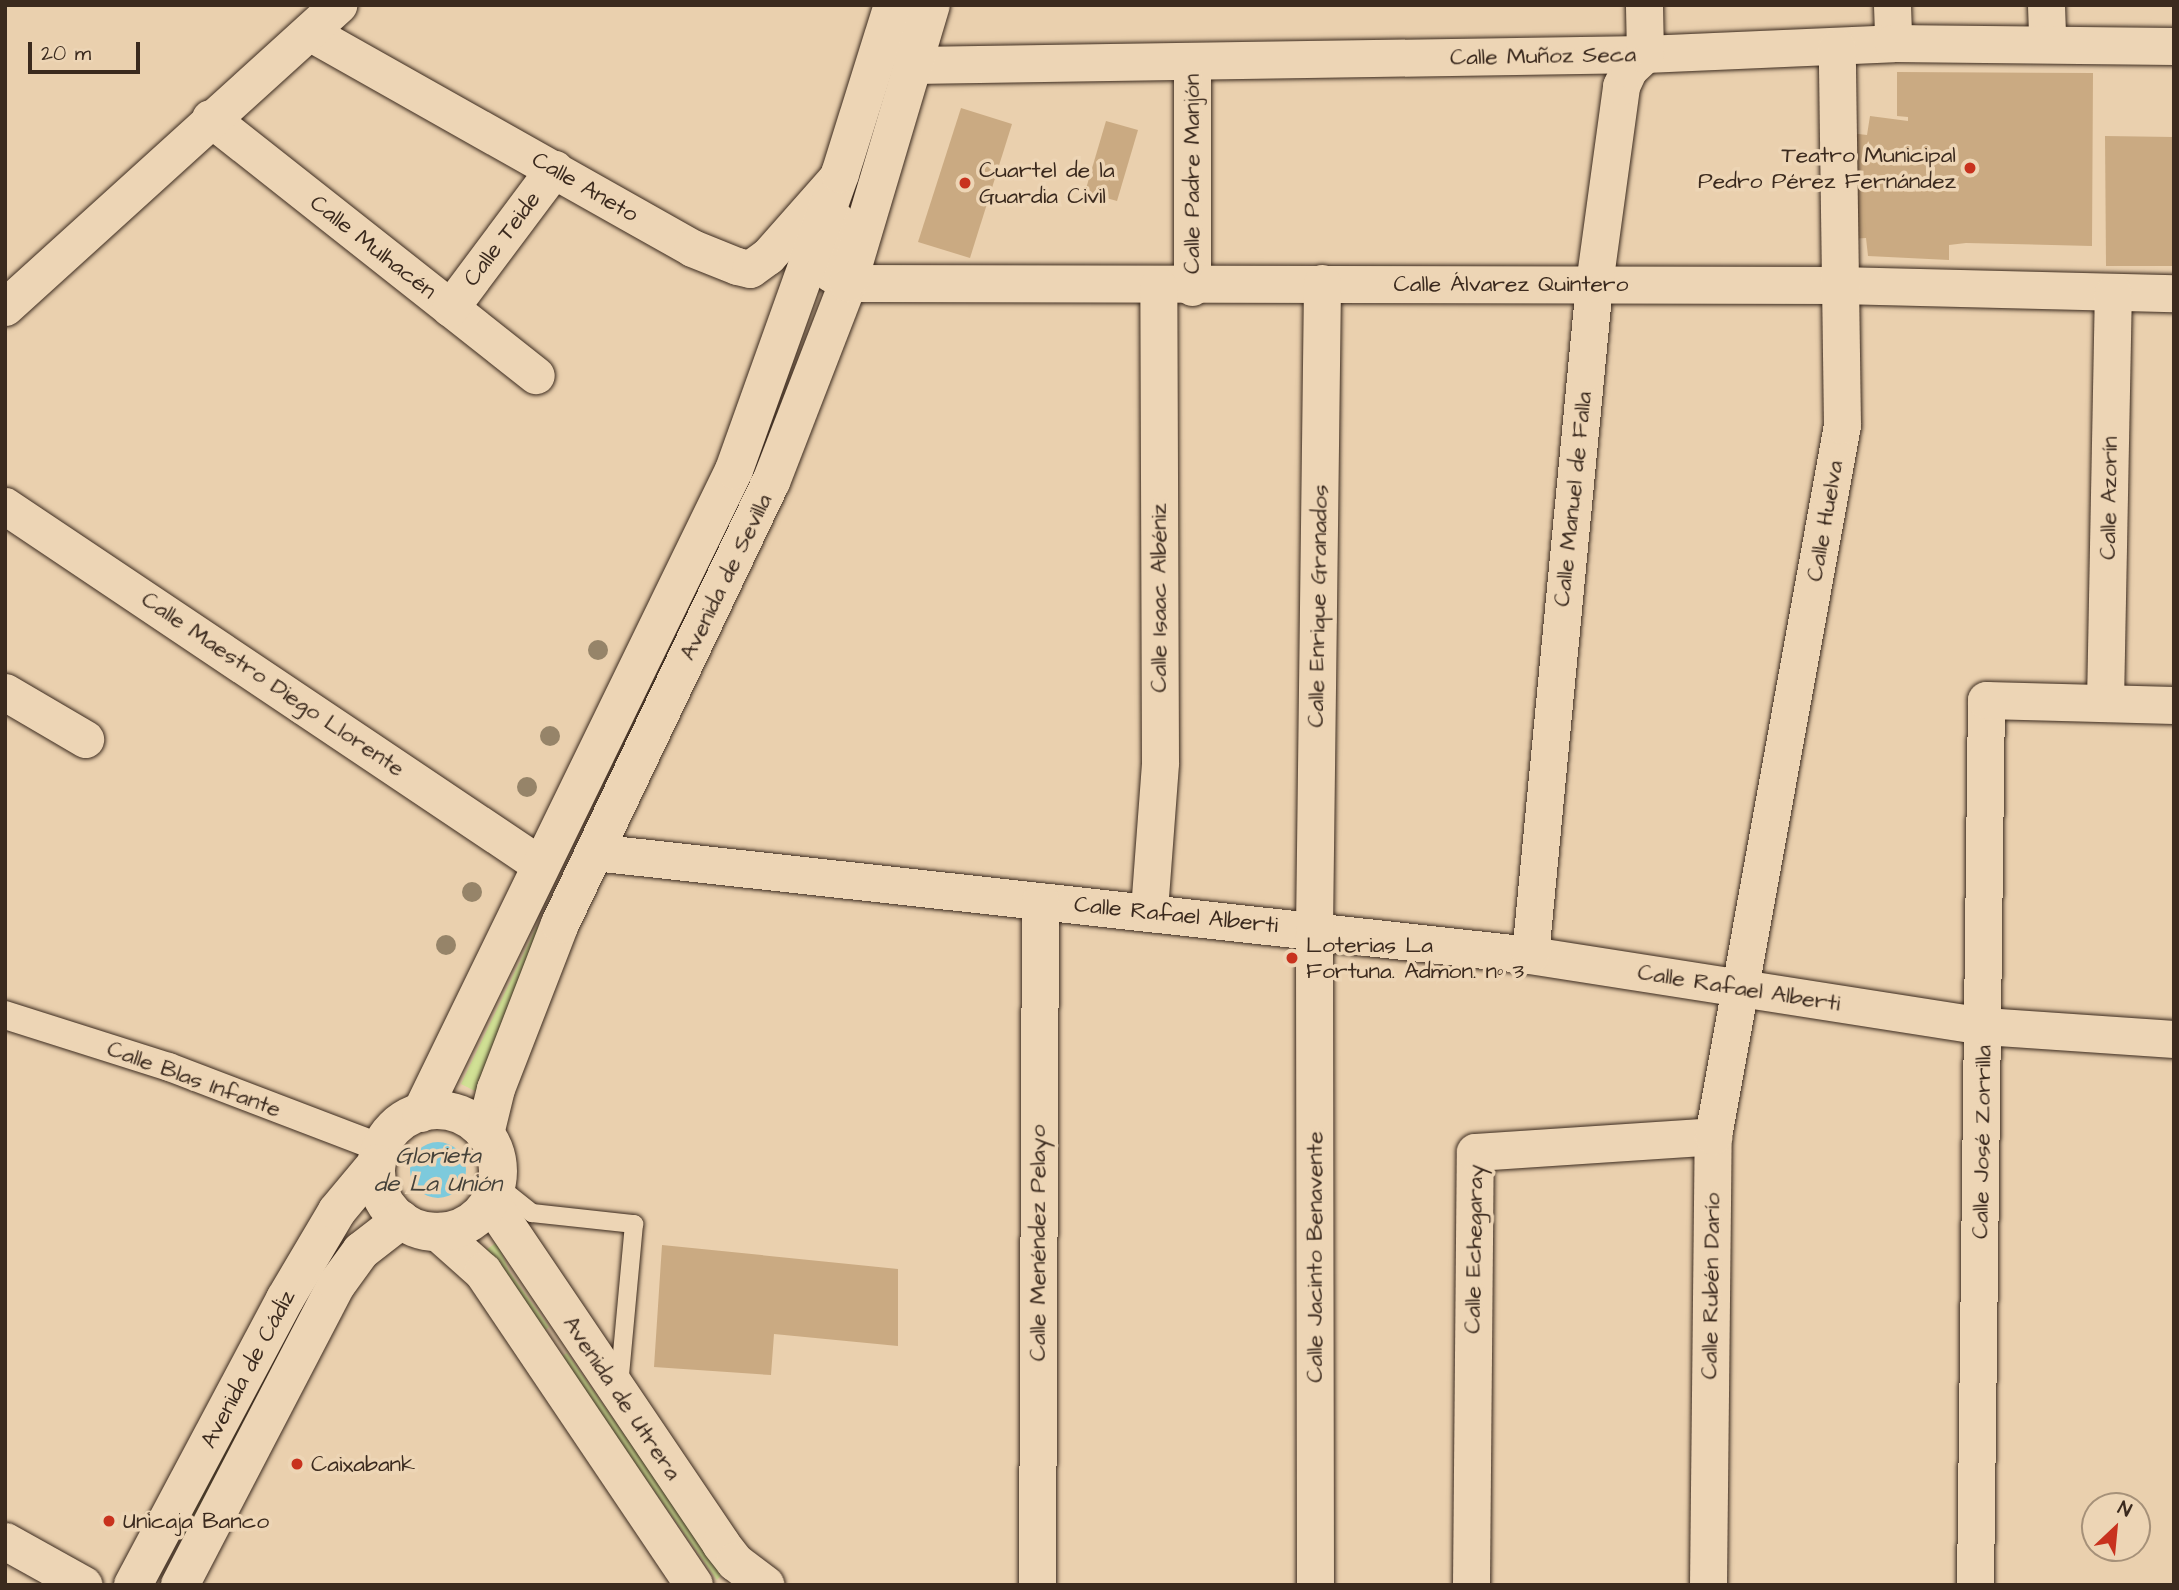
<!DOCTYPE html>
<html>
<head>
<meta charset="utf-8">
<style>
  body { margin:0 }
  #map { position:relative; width:2179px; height:1590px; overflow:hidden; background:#ead0ae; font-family:"Architects Daughter",sans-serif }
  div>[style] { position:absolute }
  .green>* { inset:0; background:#d1e195 }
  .water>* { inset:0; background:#7dcadc }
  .round { border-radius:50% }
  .building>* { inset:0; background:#caaa82 }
  .roads { filter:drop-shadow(0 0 2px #3b2a1e) drop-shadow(0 0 2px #3b2a1e) }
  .service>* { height:18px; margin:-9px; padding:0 9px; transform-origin:9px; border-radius:9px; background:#edd5b5 }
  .pedestrian>* { height:28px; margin:-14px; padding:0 14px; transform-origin:14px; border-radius:14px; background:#edd5b5 }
  .minor>* { height:37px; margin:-18.5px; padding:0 18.5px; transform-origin:18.5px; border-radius:18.5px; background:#edd5b5 }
  .tertiary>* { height:38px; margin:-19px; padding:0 19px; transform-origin:19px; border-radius:19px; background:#edd5b5 }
  .secondary>* { height:38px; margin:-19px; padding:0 19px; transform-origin:19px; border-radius:19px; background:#edd5b5 }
  .secondary>.ring { margin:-19px; padding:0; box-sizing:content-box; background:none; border:38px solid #edd5b5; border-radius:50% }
  .trees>* { width:20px; height:20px; margin:-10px; border-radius:50%; background:#968469 }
  .dots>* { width:19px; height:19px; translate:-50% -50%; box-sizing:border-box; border:4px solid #edd5b5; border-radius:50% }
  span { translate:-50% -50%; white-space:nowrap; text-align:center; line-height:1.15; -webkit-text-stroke:7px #edd5b5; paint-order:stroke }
  .street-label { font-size:23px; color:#3b2a1e }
  .poi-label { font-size:23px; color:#3b2a1e }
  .right { translate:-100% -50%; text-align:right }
  .left { translate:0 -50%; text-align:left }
  .water-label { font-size:24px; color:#45423a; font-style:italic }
  .frame { position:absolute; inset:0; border:7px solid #3b2a1e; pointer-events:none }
  .north { position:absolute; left:2081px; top:1492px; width:70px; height:70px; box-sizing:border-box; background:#edd5b5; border:2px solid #a69179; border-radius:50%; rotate:26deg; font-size:19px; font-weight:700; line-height:28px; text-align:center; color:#3b2a1e }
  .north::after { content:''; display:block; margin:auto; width:24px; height:32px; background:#c8321e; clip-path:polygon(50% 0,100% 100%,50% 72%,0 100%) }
  .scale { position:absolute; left:28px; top:42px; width:112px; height:32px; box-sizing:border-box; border:4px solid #3b2a1e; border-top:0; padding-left:9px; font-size:21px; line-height:24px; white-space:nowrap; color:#3b2a1e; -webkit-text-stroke:5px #edd5b5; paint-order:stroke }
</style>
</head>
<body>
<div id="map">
  <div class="green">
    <i style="clip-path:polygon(537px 926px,542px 930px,481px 1094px,461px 1084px)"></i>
    <i style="clip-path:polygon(497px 1242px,509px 1271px,549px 1327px,543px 1332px,483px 1252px)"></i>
    <i style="clip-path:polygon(294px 1317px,298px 1320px,185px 1537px,179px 1534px)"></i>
    <i style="clip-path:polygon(567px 1353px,722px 1574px,717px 1580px,560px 1357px)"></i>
  </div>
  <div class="water">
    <i class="round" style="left:410px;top:1142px;width:56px;height:56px"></i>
  </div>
  <div class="building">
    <i style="clip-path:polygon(1897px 72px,2093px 73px,2092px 246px,1966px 243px,1949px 245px,1949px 260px,1868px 256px,1866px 238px,1849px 239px,1850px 133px,1867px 135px,1870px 116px,1908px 121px,1908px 117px,1897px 116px)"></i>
    <i style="clip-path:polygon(961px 108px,1012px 124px,970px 258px,918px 242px)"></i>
    <i style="clip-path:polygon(1106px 121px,1138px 130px,1117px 201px,1085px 192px)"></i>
    <i style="clip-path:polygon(2105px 136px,2174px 137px,2174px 266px,2106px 266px)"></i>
    <i style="clip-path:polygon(662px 1245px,898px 1269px,898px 1346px,774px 1334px,771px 1375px,654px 1367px)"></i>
  </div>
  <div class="roads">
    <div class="service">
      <i style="left:497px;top:1185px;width:45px;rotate:38.7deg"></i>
      <i style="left:532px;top:1213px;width:103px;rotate:6.2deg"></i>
      <i style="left:634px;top:1224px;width:162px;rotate:95.3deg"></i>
    </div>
    <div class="pedestrian">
      <i style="left:5px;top:1015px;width:172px;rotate:17.6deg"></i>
      <i style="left:169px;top:1067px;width:227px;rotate:20.9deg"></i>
    </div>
    <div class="minor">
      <i style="left:1892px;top:5px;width:38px;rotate:88deg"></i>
      <i style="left:2046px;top:5px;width:38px;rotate:88deg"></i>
      <i style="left:309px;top:32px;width:440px;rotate:29.4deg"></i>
      <i style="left:692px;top:248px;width:48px;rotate:21.8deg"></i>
      <i style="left:737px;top:266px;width:13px;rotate:13deg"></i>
      <i style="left:750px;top:269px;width:22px;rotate:-36deg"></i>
      <i style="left:768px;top:256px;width:104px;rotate:-48.5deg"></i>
      <i style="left:1192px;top:62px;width:225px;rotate:90deg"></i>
      <i style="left:913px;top:65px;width:732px;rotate:-0.86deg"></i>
      <i style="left:1645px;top:54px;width:248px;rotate:-2.5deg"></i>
      <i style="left:1893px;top:43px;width:281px;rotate:0.6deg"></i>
      <i style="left:210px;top:118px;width:415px;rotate:38.3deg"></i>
      <i style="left:836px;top:220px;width:44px;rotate:104.3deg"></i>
      <i style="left:825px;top:263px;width:12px;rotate:59deg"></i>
      <i style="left:831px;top:273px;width:20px;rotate:30deg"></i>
      <i style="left:848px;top:283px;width:992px;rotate:0.12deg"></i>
      <i style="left:1840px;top:285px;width:334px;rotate:1.4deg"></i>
      <i style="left:5px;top:307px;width:450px;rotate:-42.2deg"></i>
      <i style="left:450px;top:308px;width:174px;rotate:-53.2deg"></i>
      <i style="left:5px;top:506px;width:643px;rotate:33.84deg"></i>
      <i style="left:5px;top:692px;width:93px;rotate:30.4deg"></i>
      <i style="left:2105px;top:703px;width:410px;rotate:-88.9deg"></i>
      <i style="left:594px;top:852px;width:942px;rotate:6.28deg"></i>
      <i style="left:1530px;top:955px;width:460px;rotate:8.9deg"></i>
      <i style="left:1984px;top:1026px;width:190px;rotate:3.9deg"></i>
      <i style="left:1149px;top:910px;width:148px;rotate:-85.7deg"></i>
      <i style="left:1160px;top:762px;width:476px;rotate:-90.2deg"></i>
      <i style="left:1530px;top:955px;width:674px;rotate:-84.55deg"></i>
      <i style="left:1594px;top:284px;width:200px;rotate:-82.2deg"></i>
      <i style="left:1621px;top:86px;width:19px;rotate:-65deg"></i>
      <i style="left:1629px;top:69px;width:22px;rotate:-43deg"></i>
      <i style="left:1645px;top:54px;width:49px;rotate:-91.2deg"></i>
      <i style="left:5px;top:1541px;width:90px;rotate:29.1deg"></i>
      <i style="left:1037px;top:1585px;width:684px;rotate:-89.75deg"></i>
      <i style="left:1315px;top:1585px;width:655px;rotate:-90.09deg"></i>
      <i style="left:1314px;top:930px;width:647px;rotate:-89.29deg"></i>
      <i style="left:1471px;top:1585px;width:433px;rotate:-89.5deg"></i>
      <i style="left:1475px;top:1152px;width:239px;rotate:-3.8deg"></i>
      <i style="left:1708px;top:1585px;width:449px;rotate:-89.4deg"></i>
      <i style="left:1713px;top:1136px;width:723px;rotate:-79.72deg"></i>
      <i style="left:1842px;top:425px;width:378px;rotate:-90.8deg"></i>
      <i style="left:1975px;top:1585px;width:885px;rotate:-89.29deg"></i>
      <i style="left:1986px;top:700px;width:188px;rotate:1.5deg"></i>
    </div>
    <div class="tertiary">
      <i style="left:490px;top:1201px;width:414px;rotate:56deg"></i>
      <i style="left:721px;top:1544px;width:23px;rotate:52deg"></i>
      <i style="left:735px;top:1562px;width:38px;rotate:37deg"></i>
      <i style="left:438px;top:1232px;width:60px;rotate:41.6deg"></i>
      <i style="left:483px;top:1272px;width:377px;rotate:56deg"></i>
    </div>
    <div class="secondary">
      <i class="ring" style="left:376px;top:1110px;width:84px;height:84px"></i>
      <i style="left:421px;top:1113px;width:715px;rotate:-64.04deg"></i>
      <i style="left:734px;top:470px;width:314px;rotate:-70.3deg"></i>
      <i style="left:840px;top:174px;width:177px;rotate:-72.6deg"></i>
      <i style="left:485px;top:1134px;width:46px;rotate:-76.3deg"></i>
      <i style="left:496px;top:1089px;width:177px;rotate:-68.8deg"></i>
      <i style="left:560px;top:924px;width:490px;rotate:-64.5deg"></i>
      <i style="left:771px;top:482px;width:213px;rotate:-68.8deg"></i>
      <i style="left:848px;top:283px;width:290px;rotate:-73.4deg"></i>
      <i style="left:133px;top:1585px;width:324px;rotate:-62deg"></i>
      <i style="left:285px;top:1299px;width:102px;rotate:-59.4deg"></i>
      <i style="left:337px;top:1211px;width:62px;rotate:-50.2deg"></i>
      <i style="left:180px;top:1585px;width:339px;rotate:-62.5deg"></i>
      <i style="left:337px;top:1284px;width:41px;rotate:-54deg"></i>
      <i style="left:361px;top:1251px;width:51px;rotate:-37.8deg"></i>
    </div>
  </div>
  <div class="trees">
    <i style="left:598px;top:650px"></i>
    <i style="left:550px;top:736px"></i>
    <i style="left:527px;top:787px"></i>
    <i style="left:472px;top:892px"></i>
    <i style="left:446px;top:945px"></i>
  </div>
  <div class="dots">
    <i style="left:1970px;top:168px;background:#c8321e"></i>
    <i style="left:965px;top:183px;background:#c8321e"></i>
    <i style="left:1292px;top:958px;background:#c8321e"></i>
    <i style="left:297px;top:1464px;background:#c8321e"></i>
    <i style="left:109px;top:1521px;background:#c8321e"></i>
  </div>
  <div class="street-label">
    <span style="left:1543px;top:56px;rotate:-1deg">Calle Muñoz Seca</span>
    <span style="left:1192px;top:174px;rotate:-90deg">Calle Padre Manjón</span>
    <span style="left:585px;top:187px;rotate:30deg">Calle Aneto</span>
    <span style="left:502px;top:239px;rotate:-53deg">Calle Teide</span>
    <span style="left:373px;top:247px;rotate:38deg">Calle Mulhacén</span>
    <span style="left:1511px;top:284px">Calle Álvarez Quintero</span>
    <span style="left:2109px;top:498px;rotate:-89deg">Calle Azorín</span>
    <span style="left:1573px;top:499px;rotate:-84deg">Calle Manuel de Falla</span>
    <span style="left:1825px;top:521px;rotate:-80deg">Calle Huelva</span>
    <span style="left:726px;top:577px;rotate:-64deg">Avenida de Sevilla</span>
    <span style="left:1159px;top:598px;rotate:-90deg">Calle Isaac Albéniz</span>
    <span style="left:1318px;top:606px;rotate:-89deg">Calle Enrique Granados</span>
    <span style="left:273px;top:684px;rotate:34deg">Calle Maestro Diego Llorente</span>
    <span style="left:1176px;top:915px;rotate:6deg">Calle Rafael Alberti</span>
    <span style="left:1739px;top:988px;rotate:9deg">Calle Rafael Alberti</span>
    <span style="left:194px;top:1079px;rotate:20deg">Calle Blas Infante</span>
    <span style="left:1982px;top:1142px;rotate:-89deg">Calle José Zorrilla</span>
    <span style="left:1038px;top:1243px;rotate:-90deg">Calle Menéndez Pelayo</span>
    <span style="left:1474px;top:1249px;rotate:-89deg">Calle Echegaray</span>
    <span style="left:1315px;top:1257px;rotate:-90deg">Calle Jacinto Benavente</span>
    <span style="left:1711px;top:1286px;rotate:-89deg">Calle Rubén Darío</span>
    <span style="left:248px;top:1369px;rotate:-62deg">Avenida de Cádiz</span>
    <span style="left:622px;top:1398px;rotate:56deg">Avenida de Utrera</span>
  </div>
  <div class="poi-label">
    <span class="right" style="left:1956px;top:168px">Teatro Municipal<br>Pedro Pérez Fernández</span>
    <span class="left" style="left:979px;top:183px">Cuartel de la<br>Guardia Civil</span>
    <span class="left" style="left:1306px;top:958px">Loterias La<br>Fortuna. Admon. nº 3</span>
    <span class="left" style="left:311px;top:1464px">Caixabank</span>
    <span class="left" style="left:123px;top:1521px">Unicaja Banco</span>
  </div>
  <div class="water-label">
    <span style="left:438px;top:1171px">Glorieta<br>de La Unión</span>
  </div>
  <div class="frame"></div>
  <div class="north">N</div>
  <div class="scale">20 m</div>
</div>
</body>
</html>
